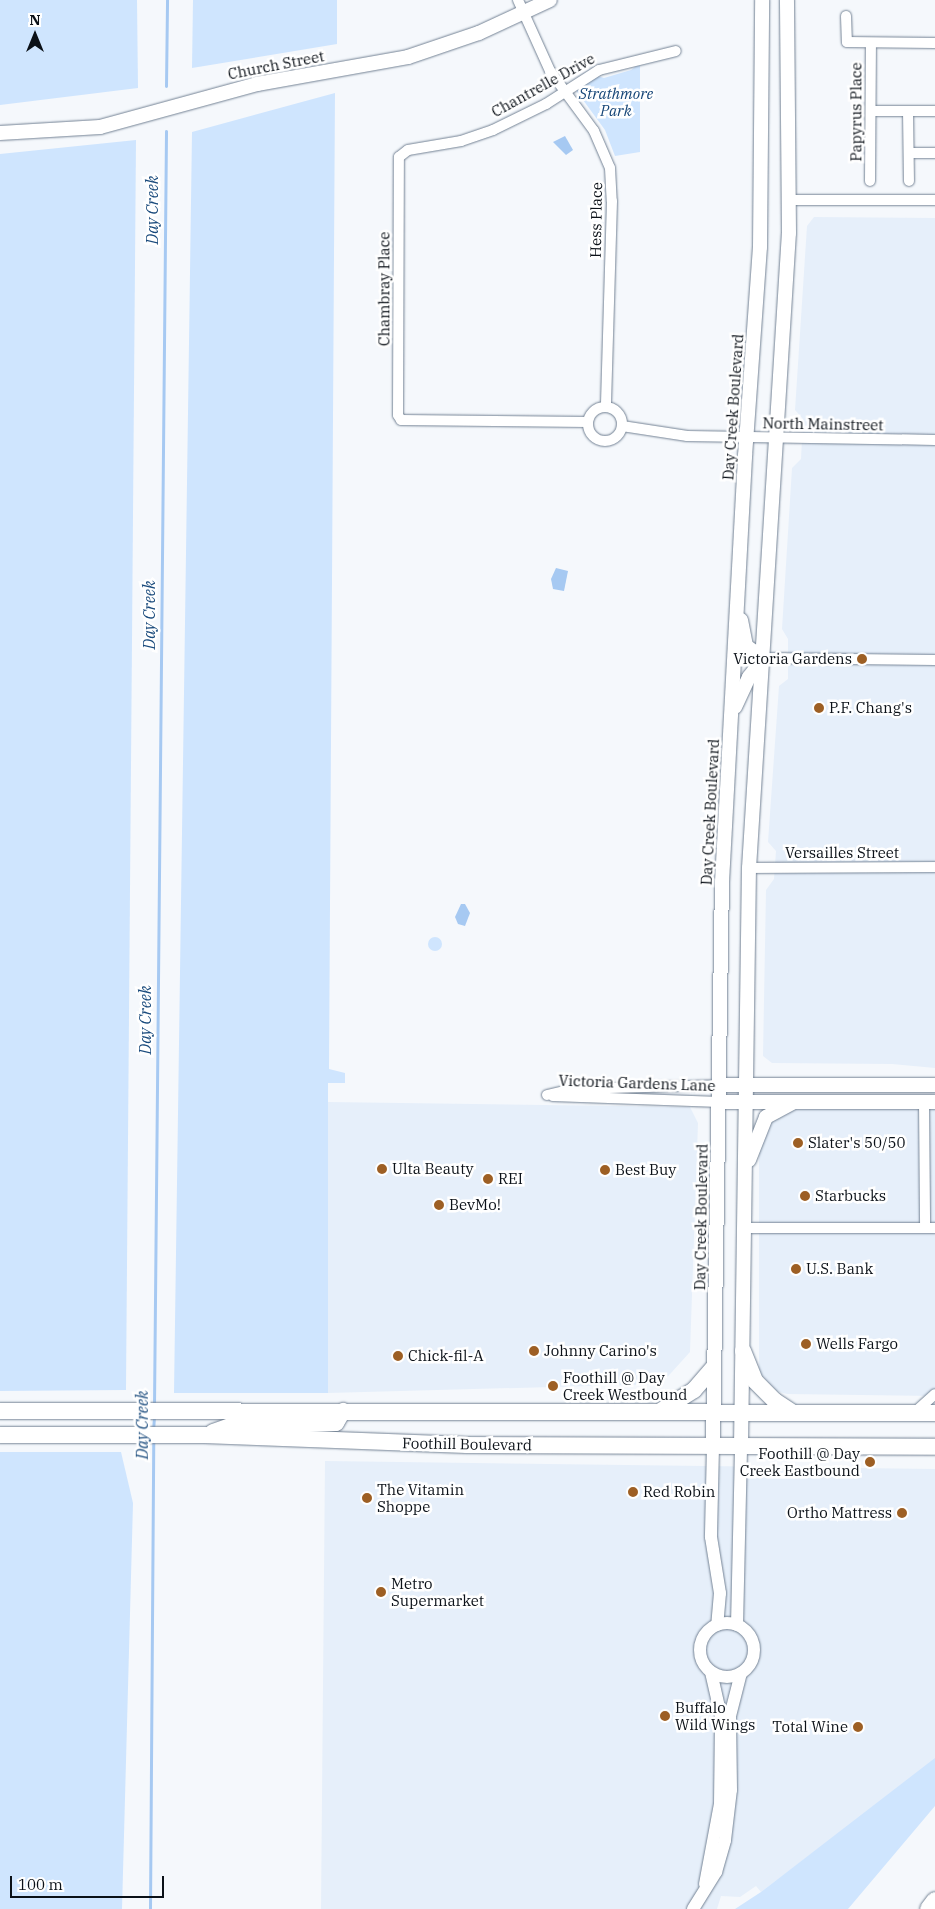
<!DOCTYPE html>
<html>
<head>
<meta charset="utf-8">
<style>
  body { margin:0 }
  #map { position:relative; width:935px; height:1909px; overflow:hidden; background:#f5f8fc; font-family:"IBM Plex Serif",serif }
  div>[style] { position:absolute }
  .built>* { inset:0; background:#e6effa }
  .green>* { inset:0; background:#cfe5fe }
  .round { border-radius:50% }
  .water>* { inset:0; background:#a6c9f2 }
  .stream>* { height:3px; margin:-1.5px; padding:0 1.5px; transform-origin:1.5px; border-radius:1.5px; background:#a6c9f2 }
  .roads { filter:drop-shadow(0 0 1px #738294) drop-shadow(0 0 1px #738294) }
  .minor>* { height:10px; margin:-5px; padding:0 5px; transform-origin:5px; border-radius:5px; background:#fff }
  .minor>.ring { margin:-5px; padding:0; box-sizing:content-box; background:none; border:10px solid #fff; border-radius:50% }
  .tertiary>* { height:12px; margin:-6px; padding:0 6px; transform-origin:6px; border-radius:6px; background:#fff }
  .tertiary>.ring { margin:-6px; padding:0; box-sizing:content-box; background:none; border:12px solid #fff; border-radius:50% }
  .secondary>* { height:14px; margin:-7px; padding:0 7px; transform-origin:7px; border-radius:7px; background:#fff }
  .primary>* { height:16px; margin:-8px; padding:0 8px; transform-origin:8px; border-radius:8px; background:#fff }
  .motorway>* { height:19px; margin:-9.5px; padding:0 9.5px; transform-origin:9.5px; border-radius:9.5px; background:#fff }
  .dots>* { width:14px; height:14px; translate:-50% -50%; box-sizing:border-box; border:2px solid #fff; border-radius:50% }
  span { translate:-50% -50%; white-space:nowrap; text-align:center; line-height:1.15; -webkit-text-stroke:5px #fff; paint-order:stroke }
  .street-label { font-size:15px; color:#0b1118 }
  .park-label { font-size:15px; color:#154577; font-style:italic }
  .poi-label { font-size:15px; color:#0b1118 }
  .right { translate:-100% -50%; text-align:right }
  .left { translate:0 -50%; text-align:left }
  .water-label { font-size:16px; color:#194a7c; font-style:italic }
  .north { position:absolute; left:10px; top:10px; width:50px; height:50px; -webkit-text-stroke:4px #fff; paint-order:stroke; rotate:0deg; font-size:14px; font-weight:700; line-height:20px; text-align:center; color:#0b1118 }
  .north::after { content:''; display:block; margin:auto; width:18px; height:22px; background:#0b1118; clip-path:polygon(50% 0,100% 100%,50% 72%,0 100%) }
  .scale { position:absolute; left:10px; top:1876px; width:154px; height:22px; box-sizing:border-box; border:2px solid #0b1118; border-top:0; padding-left:6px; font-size:15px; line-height:18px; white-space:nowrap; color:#0b1118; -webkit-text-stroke:4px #fff; paint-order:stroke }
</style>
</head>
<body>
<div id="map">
  <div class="built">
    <i style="clip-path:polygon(814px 217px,935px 218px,935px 1068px,892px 1064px,772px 1063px,763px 1056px,766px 890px,774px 879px,776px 851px,768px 842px,779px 686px,788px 679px,788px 639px,782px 629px,792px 468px,801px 459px,803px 419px,795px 410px,807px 226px)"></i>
    <i style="clip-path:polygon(328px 1102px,690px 1107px,698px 1123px,690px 1352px,661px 1384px,328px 1393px)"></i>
    <i style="clip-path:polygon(799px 1108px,935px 1109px,935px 1396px,787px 1394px,776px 1391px,759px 1372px,759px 1150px,766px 1126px,777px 1116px)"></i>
    <i style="clip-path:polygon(325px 1461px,935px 1469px,935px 1760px,761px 1892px,756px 1886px,740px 1897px,721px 1896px,717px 1909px,321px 1909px)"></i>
  </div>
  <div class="green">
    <i style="clip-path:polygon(0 0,137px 0,138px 88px,0 105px)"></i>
    <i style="clip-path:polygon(193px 0,337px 0,337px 44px,192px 68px)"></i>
    <i style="clip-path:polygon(640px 63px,640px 152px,615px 156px,605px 130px,575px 89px,598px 76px,604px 78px,631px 70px)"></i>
    <i style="clip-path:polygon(335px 93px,329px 1069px,345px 1073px,345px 1083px,328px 1083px,328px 1393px,174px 1393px,192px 132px)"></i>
    <i style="clip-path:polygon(136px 140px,126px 1390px,0 1391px,0 154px)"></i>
    <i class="round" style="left:428px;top:937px;width:14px;height:14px"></i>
    <i style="clip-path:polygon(0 1452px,121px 1452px,133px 1503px,122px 1909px,0 1909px)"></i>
    <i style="clip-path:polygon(935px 1758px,935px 1806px,848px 1909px,735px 1909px,761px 1892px)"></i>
  </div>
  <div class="water">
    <i style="clip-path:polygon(565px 136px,573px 150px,566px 155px,553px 142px)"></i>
    <i style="clip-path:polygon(556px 568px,568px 571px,564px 591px,553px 589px,551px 579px)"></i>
    <i style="clip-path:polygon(461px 904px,465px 904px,470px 913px,465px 926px,458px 924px,455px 917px)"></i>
  </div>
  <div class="stream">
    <i style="left:166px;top:86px;width:86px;rotate:-89.3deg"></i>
    <i style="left:154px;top:1406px;width:1275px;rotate:-89.46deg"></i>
    <i style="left:153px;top:1431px;width:14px;rotate:-86deg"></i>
    <i style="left:150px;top:1909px;width:470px;rotate:-89.6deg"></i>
  </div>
  <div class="roads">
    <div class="minor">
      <i style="left:518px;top:0;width:78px;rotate:65.7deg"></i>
      <i style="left:550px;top:71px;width:74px;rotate:53.7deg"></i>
      <i style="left:594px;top:131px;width:40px;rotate:66.6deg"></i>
      <i style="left:610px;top:168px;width:33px;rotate:87deg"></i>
      <i style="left:612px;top:201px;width:206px;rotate:91.7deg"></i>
      <i style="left:846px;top:16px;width:26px;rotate:88deg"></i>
      <i style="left:847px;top:42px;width:88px;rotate:0.7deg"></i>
      <i style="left:871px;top:111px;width:64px"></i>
      <i style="left:908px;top:111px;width:70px;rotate:89.2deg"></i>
      <i style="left:909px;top:153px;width:26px"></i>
      <i style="left:870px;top:181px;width:138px;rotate:-89.6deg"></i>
      <i style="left:789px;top:200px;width:146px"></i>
      <i class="ring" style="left:588px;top:407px;width:24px;height:24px"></i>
      <i style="left:588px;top:422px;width:187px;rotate:-179.4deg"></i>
      <i style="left:401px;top:420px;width:6px;rotate:-121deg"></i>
      <i style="left:398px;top:415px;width:258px;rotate:-89.8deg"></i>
      <i style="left:399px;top:157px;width:11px;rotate:-38deg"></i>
      <i style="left:408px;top:150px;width:54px;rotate:-9.6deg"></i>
      <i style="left:461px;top:141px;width:34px;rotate:-19deg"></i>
      <i style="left:493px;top:130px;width:59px;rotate:-26.1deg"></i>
      <i style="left:546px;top:104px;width:63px;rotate:-32.7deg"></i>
      <i style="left:599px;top:70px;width:79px;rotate:-13.9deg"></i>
      <i style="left:622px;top:426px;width:66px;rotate:8.7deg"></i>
      <i style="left:687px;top:436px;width:248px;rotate:0.9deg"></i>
      <i style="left:763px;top:658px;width:172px;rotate:0.7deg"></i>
      <i style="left:749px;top:868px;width:186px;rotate:-0.3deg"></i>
      <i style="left:547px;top:1095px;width:26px;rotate:-13deg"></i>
      <i style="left:572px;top:1089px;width:148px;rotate:-1.5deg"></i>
      <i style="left:553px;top:1096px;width:167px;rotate:2.1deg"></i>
      <i style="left:924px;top:1102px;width:125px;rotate:89.5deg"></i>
      <i style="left:745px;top:1228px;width:190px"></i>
      <i style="left:914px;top:1413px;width:28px;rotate:-42deg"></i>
    </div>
    <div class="tertiary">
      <i style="left:713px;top:1446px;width:91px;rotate:91.3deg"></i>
      <i style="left:711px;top:1537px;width:57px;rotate:80.9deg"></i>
      <i style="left:720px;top:1593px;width:32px;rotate:95deg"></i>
      <i class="ring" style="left:700px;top:1623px;width:42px;height:42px"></i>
      <i style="left:737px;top:1625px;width:179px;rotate:-88.7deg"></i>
      <i style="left:705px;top:1884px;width:81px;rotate:-79.4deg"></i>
      <i style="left:720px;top:1804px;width:88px;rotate:-89.3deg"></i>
      <i style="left:721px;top:1716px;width:45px;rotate:-102.8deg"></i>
      <i style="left:693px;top:1909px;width:44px;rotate:-58.1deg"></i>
      <i style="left:716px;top:1872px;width:33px;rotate:-74deg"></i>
      <i style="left:725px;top:1840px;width:50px;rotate:-83.2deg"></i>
      <i style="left:731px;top:1790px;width:74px;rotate:-90.8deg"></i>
      <i style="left:730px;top:1716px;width:44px;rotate:-75.7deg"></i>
    </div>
    <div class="secondary">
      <i style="left:0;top:133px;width:100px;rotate:-3.4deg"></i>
      <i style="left:100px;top:127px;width:163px;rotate:-15.3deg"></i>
      <i style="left:257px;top:84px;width:153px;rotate:-10.1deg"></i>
      <i style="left:408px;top:57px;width:75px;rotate:-18.7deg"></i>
      <i style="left:479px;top:33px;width:78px;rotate:-24.9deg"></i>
      <i style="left:741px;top:620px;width:26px;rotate:79deg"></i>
      <i style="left:746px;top:646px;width:21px;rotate:35deg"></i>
      <i style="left:735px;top:707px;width:33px;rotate:-65deg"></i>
      <i style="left:749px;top:677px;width:23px;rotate:-52deg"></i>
      <i style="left:720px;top:1085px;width:215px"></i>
      <i style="left:720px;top:1102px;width:215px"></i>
      <i style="left:749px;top:1160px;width:46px;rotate:-68.4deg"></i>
      <i style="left:766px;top:1117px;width:30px;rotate:-28deg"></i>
      <i style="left:713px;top:1446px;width:564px;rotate:-89.09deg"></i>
      <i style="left:722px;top:882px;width:427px;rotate:-86.9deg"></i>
      <i style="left:745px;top:456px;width:210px;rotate:-85.9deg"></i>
      <i style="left:760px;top:247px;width:247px;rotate:-89.5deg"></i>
      <i style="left:741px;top:1446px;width:578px;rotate:-89.21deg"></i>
      <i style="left:749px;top:868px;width:636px;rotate:-86.4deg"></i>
      <i style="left:789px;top:233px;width:233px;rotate:-90.5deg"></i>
    </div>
    <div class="primary">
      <i style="left:743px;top:1351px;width:32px;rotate:68deg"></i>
      <i style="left:755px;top:1381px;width:28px;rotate:45deg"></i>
      <i style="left:775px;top:1401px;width:20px;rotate:33deg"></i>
      <i style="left:0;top:1411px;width:935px;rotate:0.12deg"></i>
      <i style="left:659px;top:1412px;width:41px;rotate:-32.2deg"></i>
      <i style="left:694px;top:1390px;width:29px;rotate:-49deg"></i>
      <i style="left:213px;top:1432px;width:21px;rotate:-19deg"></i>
      <i style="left:233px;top:1425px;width:103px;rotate:-1.1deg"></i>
      <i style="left:336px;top:1423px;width:14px;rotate:-60deg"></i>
      <i style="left:0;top:1435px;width:204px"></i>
      <i style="left:204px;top:1435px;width:263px;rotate:2.2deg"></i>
      <i style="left:467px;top:1445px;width:468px;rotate:0.2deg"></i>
    </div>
    <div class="motorway">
      <i style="left:929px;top:1909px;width:10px;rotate:-53deg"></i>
    </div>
  </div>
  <div class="dots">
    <i style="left:862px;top:659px;background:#9d5f24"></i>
    <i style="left:819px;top:708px;background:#9d5f24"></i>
    <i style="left:798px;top:1143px;background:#9d5f24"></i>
    <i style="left:382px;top:1169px;background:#9d5f24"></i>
    <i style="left:605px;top:1170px;background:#9d5f24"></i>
    <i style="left:488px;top:1179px;background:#9d5f24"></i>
    <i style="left:805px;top:1196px;background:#9d5f24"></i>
    <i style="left:439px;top:1205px;background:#9d5f24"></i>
    <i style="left:796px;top:1269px;background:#9d5f24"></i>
    <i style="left:806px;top:1344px;background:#9d5f24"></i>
    <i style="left:534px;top:1351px;background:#9d5f24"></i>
    <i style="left:398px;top:1356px;background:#9d5f24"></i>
    <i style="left:553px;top:1386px;background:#9d5f24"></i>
    <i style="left:870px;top:1462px;background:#9d5f24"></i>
    <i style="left:633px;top:1492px;background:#9d5f24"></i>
    <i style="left:367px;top:1498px;background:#9d5f24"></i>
    <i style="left:902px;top:1513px;background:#9d5f24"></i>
    <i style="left:381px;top:1592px;background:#9d5f24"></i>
    <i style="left:665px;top:1716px;background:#9d5f24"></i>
    <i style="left:858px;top:1727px;background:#9d5f24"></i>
  </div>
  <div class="street-label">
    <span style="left:276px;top:65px;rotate:-11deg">Church Street</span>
    <span style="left:543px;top:85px;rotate:-29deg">Chantrelle Drive</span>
    <span style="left:856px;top:112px;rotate:-90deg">Papyrus Place</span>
    <span style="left:596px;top:220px;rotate:-89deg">Hess Place</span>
    <span style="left:384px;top:289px;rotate:-90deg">Chambray Place</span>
    <span style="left:733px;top:407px;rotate:-86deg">Day Creek Boulevard</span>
    <span style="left:823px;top:424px;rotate:1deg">North Mainstreet</span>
    <span style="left:710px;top:812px;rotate:-87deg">Day Creek Boulevard</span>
    <span style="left:842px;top:853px">Versailles Street</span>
    <span style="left:637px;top:1083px;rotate:2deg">Victoria Gardens Lane</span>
    <span style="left:701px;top:1217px;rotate:-89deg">Day Creek Boulevard</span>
    <span style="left:467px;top:1444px;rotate:1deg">Foothill Boulevard</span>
  </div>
  <div class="park-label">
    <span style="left:616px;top:102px">Strathmore<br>Park</span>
  </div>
  <div class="poi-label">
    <span class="right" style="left:852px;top:659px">Victoria Gardens</span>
    <span class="left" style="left:829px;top:708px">P.F. Chang's</span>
    <span class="left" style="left:808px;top:1143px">Slater's 50/50</span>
    <span class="left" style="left:392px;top:1169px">Ulta Beauty</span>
    <span class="left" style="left:615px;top:1170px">Best Buy</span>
    <span class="left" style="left:498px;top:1179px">REI</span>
    <span class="left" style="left:815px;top:1196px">Starbucks</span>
    <span class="left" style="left:449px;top:1205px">BevMo!</span>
    <span class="left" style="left:806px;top:1269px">U.S. Bank</span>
    <span class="left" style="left:816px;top:1344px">Wells Fargo</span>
    <span class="left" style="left:544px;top:1351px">Johnny Carino's</span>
    <span class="left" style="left:408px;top:1356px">Chick-fil-A</span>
    <span class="left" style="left:563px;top:1386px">Foothill @ Day<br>Creek Westbound</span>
    <span class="right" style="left:860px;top:1462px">Foothill @ Day<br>Creek Eastbound</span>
    <span class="left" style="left:377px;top:1498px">The Vitamin<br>Shoppe</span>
    <span class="left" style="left:643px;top:1492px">Red Robin</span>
    <span class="right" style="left:892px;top:1513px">Ortho Mattress</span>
    <span class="left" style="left:391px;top:1592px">Metro<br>Supermarket</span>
    <span class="left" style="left:675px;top:1716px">Buffalo<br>Wild Wings</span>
    <span class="right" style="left:848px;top:1727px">Total Wine</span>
  </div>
  <div class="water-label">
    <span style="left:152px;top:210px;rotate:-90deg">Day Creek</span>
    <span style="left:149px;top:615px;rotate:-90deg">Day Creek</span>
    <span style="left:145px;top:1020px;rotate:-90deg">Day Creek</span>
    <span style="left:142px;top:1425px;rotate:-90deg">Day Creek</span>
  </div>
  <div class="north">N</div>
  <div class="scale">100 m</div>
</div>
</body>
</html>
